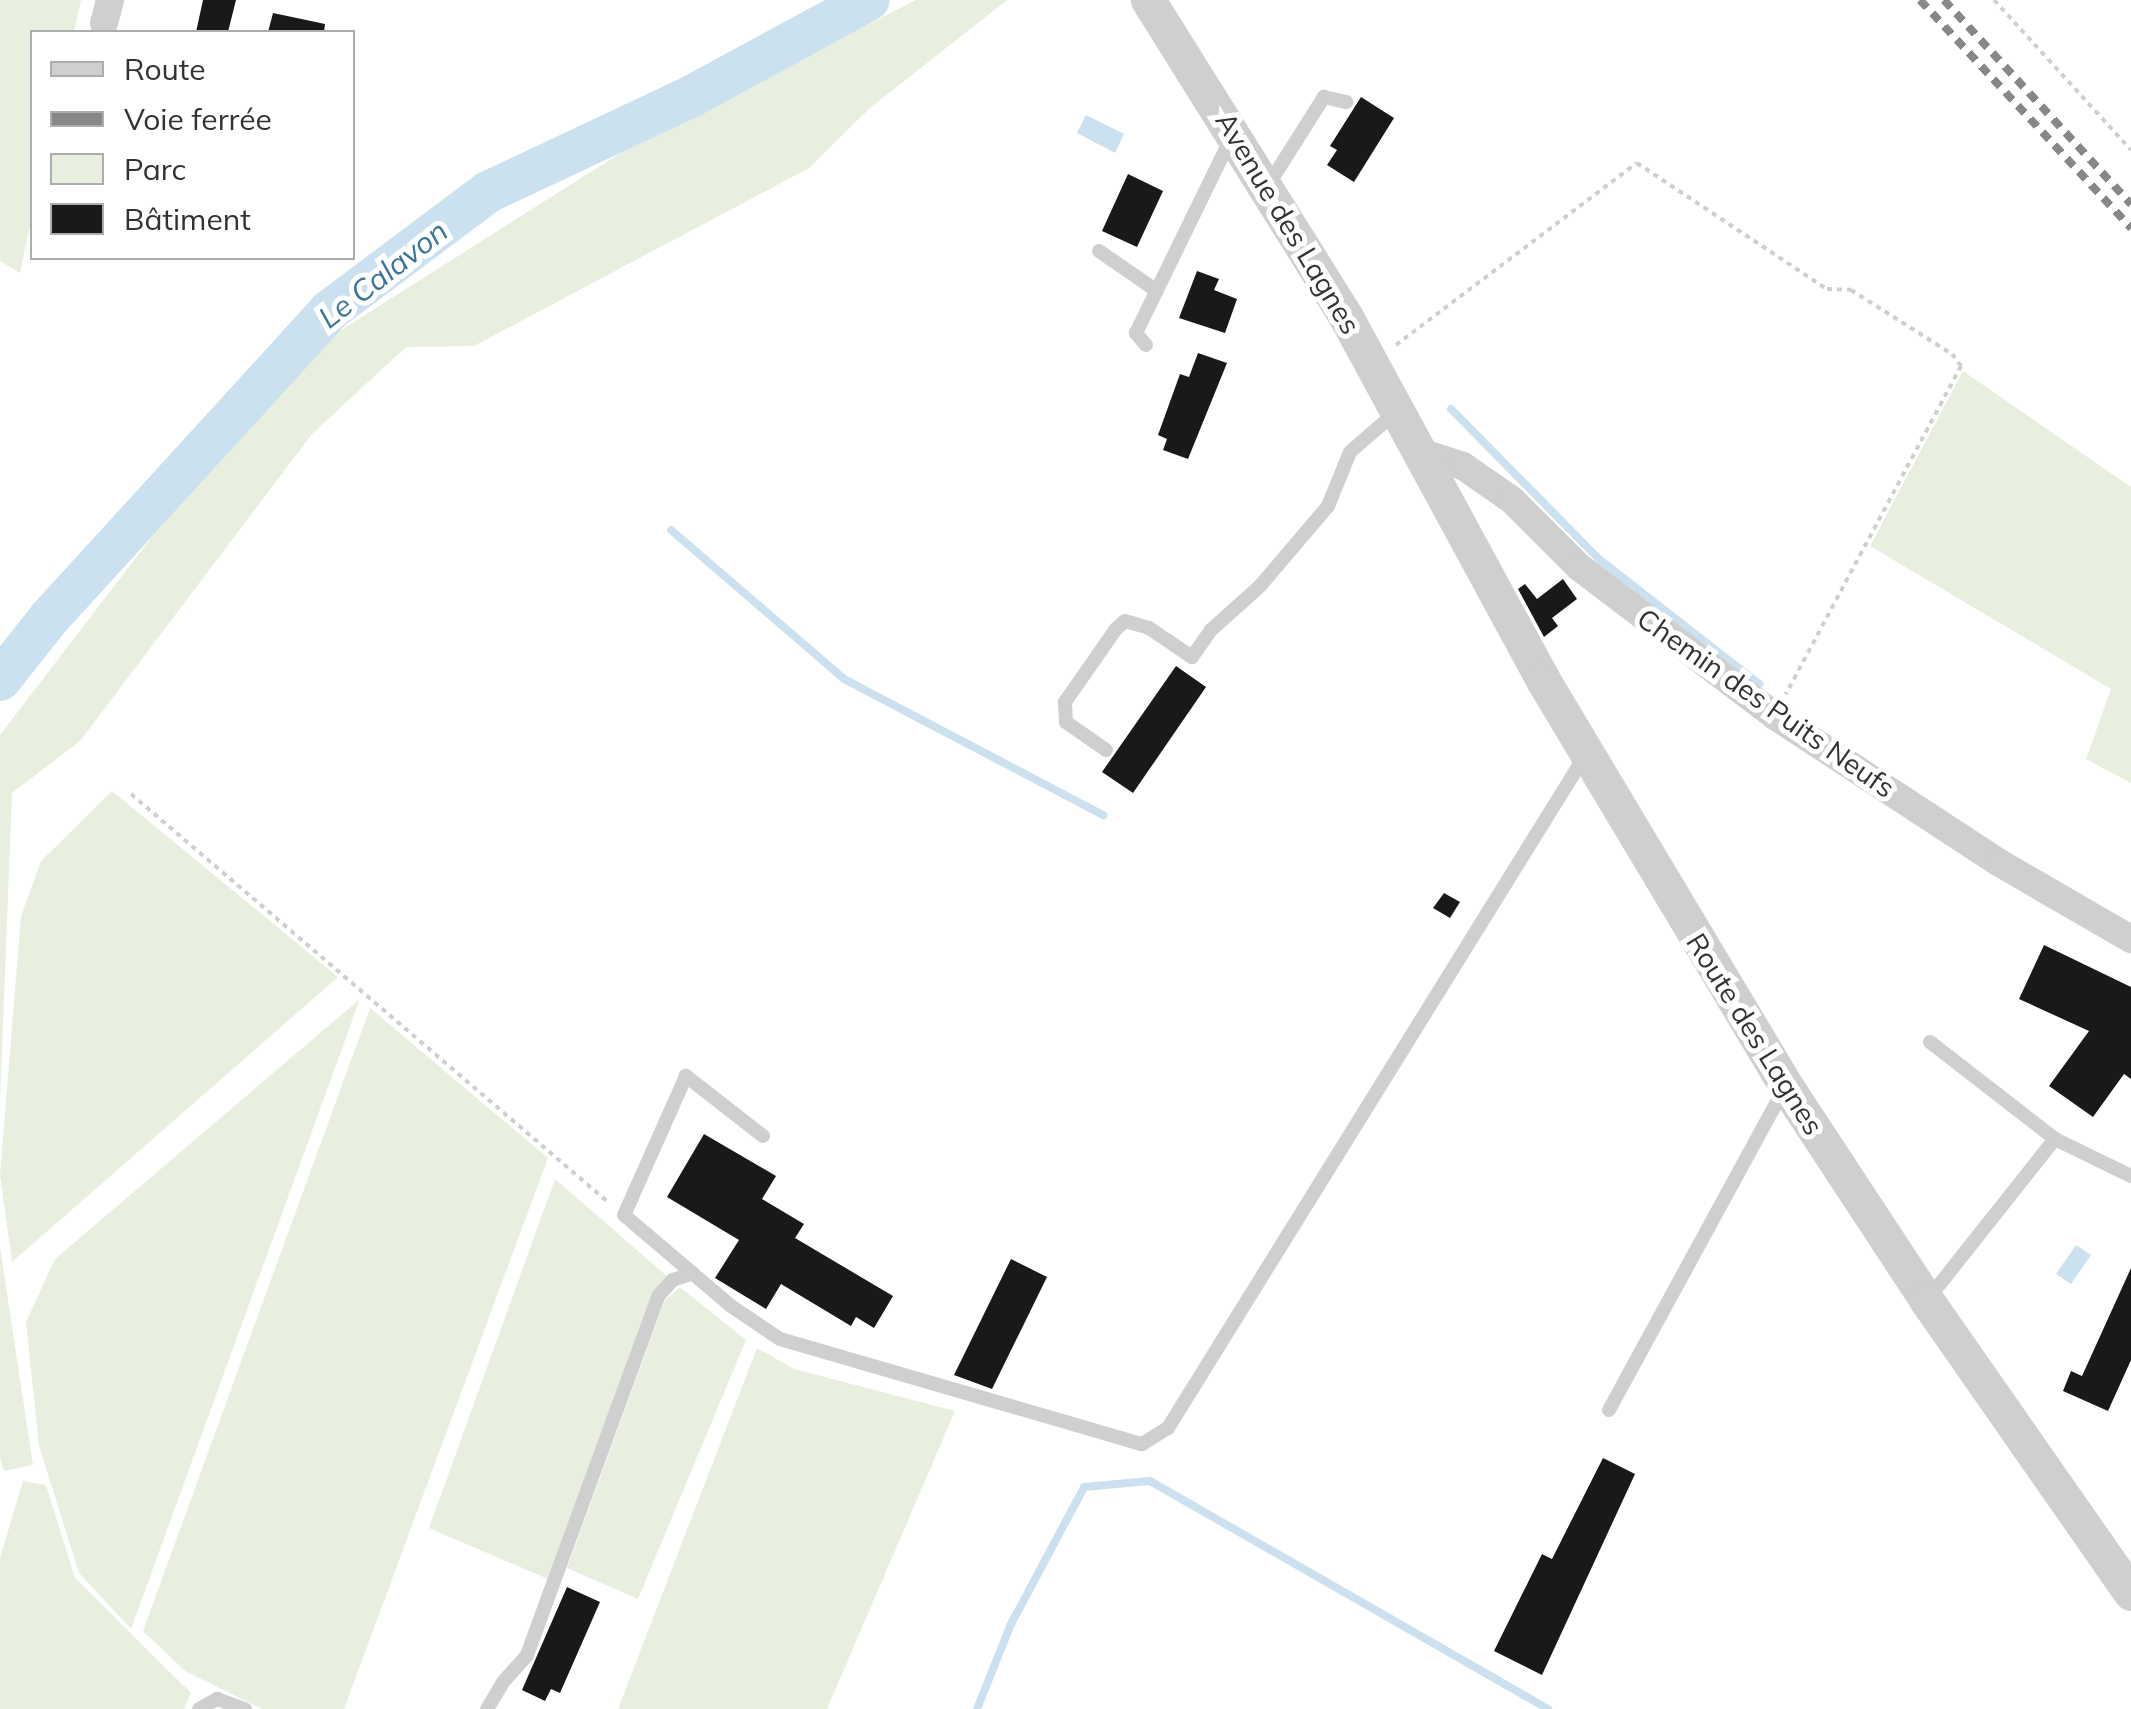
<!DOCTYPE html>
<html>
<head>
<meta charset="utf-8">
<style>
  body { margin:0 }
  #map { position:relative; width:2131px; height:1709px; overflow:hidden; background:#fff; font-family:Mulish,sans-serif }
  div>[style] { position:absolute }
  .green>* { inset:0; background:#e8efdf }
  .water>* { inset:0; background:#cbe1ef }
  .stream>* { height:8px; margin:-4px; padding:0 4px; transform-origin:4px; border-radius:4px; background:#cbe1ef }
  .river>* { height:42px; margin:-21px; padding:0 21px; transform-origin:21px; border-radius:21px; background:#cbe1ef }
  .building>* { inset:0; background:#191919 }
  .path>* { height:4px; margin-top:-2px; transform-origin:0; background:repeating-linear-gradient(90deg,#cfcfcf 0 5px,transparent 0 10px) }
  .service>* { height:14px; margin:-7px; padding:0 7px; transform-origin:7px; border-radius:7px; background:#cfcfcf }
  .minor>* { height:28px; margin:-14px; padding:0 14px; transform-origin:14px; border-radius:14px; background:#cfcfcf }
  .tertiary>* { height:35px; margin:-17.5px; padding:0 17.5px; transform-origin:17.5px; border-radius:17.5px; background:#cfcfcf }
  .rail>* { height:8px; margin-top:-4px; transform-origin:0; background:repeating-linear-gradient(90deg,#878787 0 10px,transparent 0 18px) }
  span { translate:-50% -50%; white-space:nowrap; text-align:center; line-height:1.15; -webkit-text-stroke:10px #fff; paint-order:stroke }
  .street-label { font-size:28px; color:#323232 }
  .water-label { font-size:30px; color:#3a7499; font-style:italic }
  .legend { position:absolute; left:30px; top:30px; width:325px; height:230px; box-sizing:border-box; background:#fff; border:2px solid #adadad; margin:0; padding:12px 18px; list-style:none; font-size:30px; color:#323232 }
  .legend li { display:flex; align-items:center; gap:20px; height:50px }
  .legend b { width:50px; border:2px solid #adadad }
</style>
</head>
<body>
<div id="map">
  <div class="green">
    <i style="clip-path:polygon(0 0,81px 0,74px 32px,32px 32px,32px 216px,20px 273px,0 261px)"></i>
    <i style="clip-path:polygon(916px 0,1007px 0,870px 108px,809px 168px,474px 346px,406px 347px,312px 434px,80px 741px,12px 793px,0 1101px,0 735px,151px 538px,335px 334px,630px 147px)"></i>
    <i style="clip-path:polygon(1963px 371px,2131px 487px,2131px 783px,2086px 759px,2111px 689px,1870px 546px)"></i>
    <i style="clip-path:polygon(112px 791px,338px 977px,12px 1262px,0 1175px,21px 916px,41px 861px)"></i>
    <i style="clip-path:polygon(360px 999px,131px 1629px,79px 1573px,39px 1446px,26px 1322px,55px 1259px)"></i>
    <i style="clip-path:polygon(370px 1008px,548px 1158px,344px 1709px,262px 1709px,185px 1671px,143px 1631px)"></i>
    <i style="clip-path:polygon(555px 1179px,668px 1277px,548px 1579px,429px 1528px)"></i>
    <i style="clip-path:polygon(0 1247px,33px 1465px,4px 1471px,0 1458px)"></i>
    <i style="clip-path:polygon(680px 1287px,746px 1340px,638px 1599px,567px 1568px,665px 1300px)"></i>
    <i style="clip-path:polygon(757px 1348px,794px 1369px,955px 1411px,827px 1709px,618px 1709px)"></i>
    <i style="clip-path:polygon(23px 1481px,46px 1485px,75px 1578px,191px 1693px,184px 1709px,0 1709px,0 1558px)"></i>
  </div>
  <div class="water">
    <i style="clip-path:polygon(1086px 115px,1124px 134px,1115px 153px,1077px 133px)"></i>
    <i style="clip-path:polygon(2076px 1245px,2091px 1255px,2071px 1284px,2056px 1274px)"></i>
  </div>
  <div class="stream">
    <i style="left:1451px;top:409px;width:212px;rotate:45.4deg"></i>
    <i style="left:1600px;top:560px;width:202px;rotate:37.9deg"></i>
    <i style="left:671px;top:530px;width:228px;rotate:40.7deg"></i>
    <i style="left:844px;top:679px;width:293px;rotate:27.7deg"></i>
    <i style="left:977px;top:1709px;width:92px;rotate:-68.2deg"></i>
    <i style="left:1011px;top:1624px;width:155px;rotate:-61.9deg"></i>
    <i style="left:1084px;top:1487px;width:66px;rotate:-5.2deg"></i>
    <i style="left:1150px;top:1481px;width:459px;rotate:29.8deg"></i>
  </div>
  <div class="river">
    <i style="left:0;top:680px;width:80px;rotate:-51.6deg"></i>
    <i style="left:50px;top:617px;width:414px;rotate:-47.6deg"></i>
    <i style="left:329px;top:311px;width:199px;rotate:-36.8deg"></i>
    <i style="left:488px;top:192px;width:225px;rotate:-25.2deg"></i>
    <i style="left:692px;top:96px;width:201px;rotate:-28.5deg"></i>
  </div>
  <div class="building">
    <i style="clip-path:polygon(203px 0,236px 0,228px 32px,196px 32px)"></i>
    <i style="clip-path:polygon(273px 13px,325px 24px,324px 32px,268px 32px)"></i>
    <i style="clip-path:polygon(1361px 97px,1394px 118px,1354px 182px,1327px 165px,1337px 150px,1330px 146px)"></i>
    <i style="clip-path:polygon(1128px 174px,1163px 191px,1137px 247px,1102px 231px)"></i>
    <i style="clip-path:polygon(1197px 271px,1219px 279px,1214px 290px,1237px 299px,1225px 333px,1179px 318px)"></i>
    <i style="clip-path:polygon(1198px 353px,1227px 363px,1188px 459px,1163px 450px,1167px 439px,1158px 435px,1180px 374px,1189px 377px)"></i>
    <i style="clip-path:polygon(1563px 579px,1577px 599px,1552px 618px,1558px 626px,1544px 637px,1518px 589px,1525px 584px,1537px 599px)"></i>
    <i style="clip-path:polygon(1176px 666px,1206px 687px,1133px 793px,1102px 772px)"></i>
    <i style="clip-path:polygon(1444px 893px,1460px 902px,1450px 918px,1433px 908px)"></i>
    <i style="clip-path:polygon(2044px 945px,2131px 987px,2131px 1079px,2124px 1074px,2093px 1117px,2049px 1086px,2089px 1031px,2019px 999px)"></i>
    <i style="clip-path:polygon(704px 1134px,776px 1176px,762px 1199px,804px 1224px,795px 1238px,893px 1296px,874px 1328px,856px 1317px,851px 1326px,781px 1284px,766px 1309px,715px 1278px,739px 1240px,667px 1197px)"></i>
    <i style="clip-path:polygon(1011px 1259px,1047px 1277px,992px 1389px,954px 1375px)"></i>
    <i style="clip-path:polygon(2131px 1268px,2131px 1360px,2108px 1411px,2063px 1391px,2071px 1371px,2082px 1376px)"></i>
    <i style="clip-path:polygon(1603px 1458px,1635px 1474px,1542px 1675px,1494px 1651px,1542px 1554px,1552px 1559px)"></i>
    <i style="clip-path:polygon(567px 1587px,600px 1602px,560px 1693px,551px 1689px,545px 1701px,522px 1690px)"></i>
  </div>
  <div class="path">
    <i style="left:1994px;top:0;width:203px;rotate:47.6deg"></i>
    <i style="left:1396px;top:345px;width:302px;rotate:-37.1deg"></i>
    <i style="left:1637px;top:163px;width:228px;rotate:33.6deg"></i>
    <i style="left:1827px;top:289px;width:24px;rotate:2deg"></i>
    <i style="left:1851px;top:290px;width:120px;rotate:32.4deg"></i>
    <i style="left:1952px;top:354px;width:15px;rotate:53deg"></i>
    <i style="left:1961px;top:366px;width:372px;rotate:118.1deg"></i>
    <i style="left:131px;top:794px;width:628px;rotate:40.54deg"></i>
  </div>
  <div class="service">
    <i style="left:1267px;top:187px;width:107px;rotate:-57.7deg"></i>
    <i style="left:1324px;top:97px;width:23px;rotate:13deg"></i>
    <i style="left:1099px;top:251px;width:70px;rotate:34.6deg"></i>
    <i style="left:1146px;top:345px;width:16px;rotate:-130deg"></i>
    <i style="left:1136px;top:333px;width:217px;rotate:-64deg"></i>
    <i style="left:1106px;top:750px;width:49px;rotate:-145deg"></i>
    <i style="left:1066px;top:722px;width:20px;rotate:-93deg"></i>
    <i style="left:1065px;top:702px;width:89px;rotate:-55.1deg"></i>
    <i style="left:1116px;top:629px;width:12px;rotate:-42deg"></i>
    <i style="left:1125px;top:621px;width:25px;rotate:16deg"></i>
    <i style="left:1149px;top:628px;width:52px;rotate:34deg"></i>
    <i style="left:1192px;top:657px;width:33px;rotate:-55deg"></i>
    <i style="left:1211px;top:630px;width:66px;rotate:-41.9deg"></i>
    <i style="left:1260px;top:586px;width:105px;rotate:-49.6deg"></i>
    <i style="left:1328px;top:506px;width:58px;rotate:-67.8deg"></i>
    <i style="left:1350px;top:452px;width:61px;rotate:-41deg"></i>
    <i style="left:1930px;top:1042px;width:158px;rotate:37.8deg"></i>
    <i style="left:763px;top:1136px;width:98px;rotate:-142.1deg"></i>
    <i style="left:686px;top:1076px;width:152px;rotate:114deg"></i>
    <i style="left:624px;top:1215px;width:140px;rotate:40.4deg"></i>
    <i style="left:731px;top:1306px;width:59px;rotate:34deg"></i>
    <i style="left:780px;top:1339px;width:377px;rotate:16.2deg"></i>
    <i style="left:1142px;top:1444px;width:31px;rotate:-32deg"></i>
    <i style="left:1168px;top:1428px;width:793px;rotate:-58.19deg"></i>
    <i style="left:1928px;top:1299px;width:204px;rotate:-51.6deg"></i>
    <i style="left:2055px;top:1139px;width:85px;rotate:26deg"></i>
    <i style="left:1609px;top:1410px;width:368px;rotate:-61.4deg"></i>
    <i style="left:199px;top:1709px;width:21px;rotate:-29deg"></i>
    <i style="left:217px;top:1699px;width:30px;rotate:20deg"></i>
    <i style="left:487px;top:1709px;width:31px;rotate:-59deg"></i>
    <i style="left:503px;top:1682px;width:36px;rotate:-48deg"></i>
    <i style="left:527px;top:1655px;width:383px;rotate:-69.9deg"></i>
    <i style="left:659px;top:1295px;width:21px;rotate:-47deg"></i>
    <i style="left:673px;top:1280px;width:21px;rotate:-19deg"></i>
  </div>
  <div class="minor">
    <i style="left:104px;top:23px;width:24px;rotate:-75deg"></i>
    <i style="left:1417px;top:451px;width:48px;rotate:18.1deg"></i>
    <i style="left:1463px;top:466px;width:60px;rotate:34.8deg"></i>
    <i style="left:1512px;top:500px;width:95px;rotate:45deg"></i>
    <i style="left:1579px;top:567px;width:246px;rotate:37.2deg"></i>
    <i style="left:1775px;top:716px;width:267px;rotate:33.2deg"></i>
    <i style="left:1998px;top:862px;width:154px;rotate:30.1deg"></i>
  </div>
  <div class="tertiary">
    <i style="left:1148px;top:0;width:374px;rotate:58deg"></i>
    <i style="left:1346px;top:317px;width:413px;rotate:61.5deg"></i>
    <i style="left:1543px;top:680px;width:473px;rotate:59.1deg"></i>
    <i style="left:1786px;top:1086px;width:257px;rotate:56.7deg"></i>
    <i style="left:1927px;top:1301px;width:356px;rotate:55.1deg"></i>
  </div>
  <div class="rail">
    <i style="left:1920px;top:0;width:311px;rotate:47.2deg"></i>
    <i style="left:1944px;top:0;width:277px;rotate:47.5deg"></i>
  </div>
  <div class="street-label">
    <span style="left:1288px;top:223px;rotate:59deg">Avenue des Lagnes</span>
    <span style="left:1766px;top:703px;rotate:35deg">Chemin des Puits Neufs</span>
    <span style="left:1755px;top:1034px;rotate:58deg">Route des Lagnes</span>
  </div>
  <div class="water-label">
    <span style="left:383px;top:274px;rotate:-38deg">Le Calavon</span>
  </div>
  <ul class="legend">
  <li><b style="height:12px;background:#cfcfcf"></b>Route</li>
  <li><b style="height:12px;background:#878787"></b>Voie ferrée</li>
  <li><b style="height:28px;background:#e8efdf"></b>Parc</li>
  <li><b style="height:28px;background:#191919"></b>Bâtiment</li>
  </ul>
</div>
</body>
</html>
